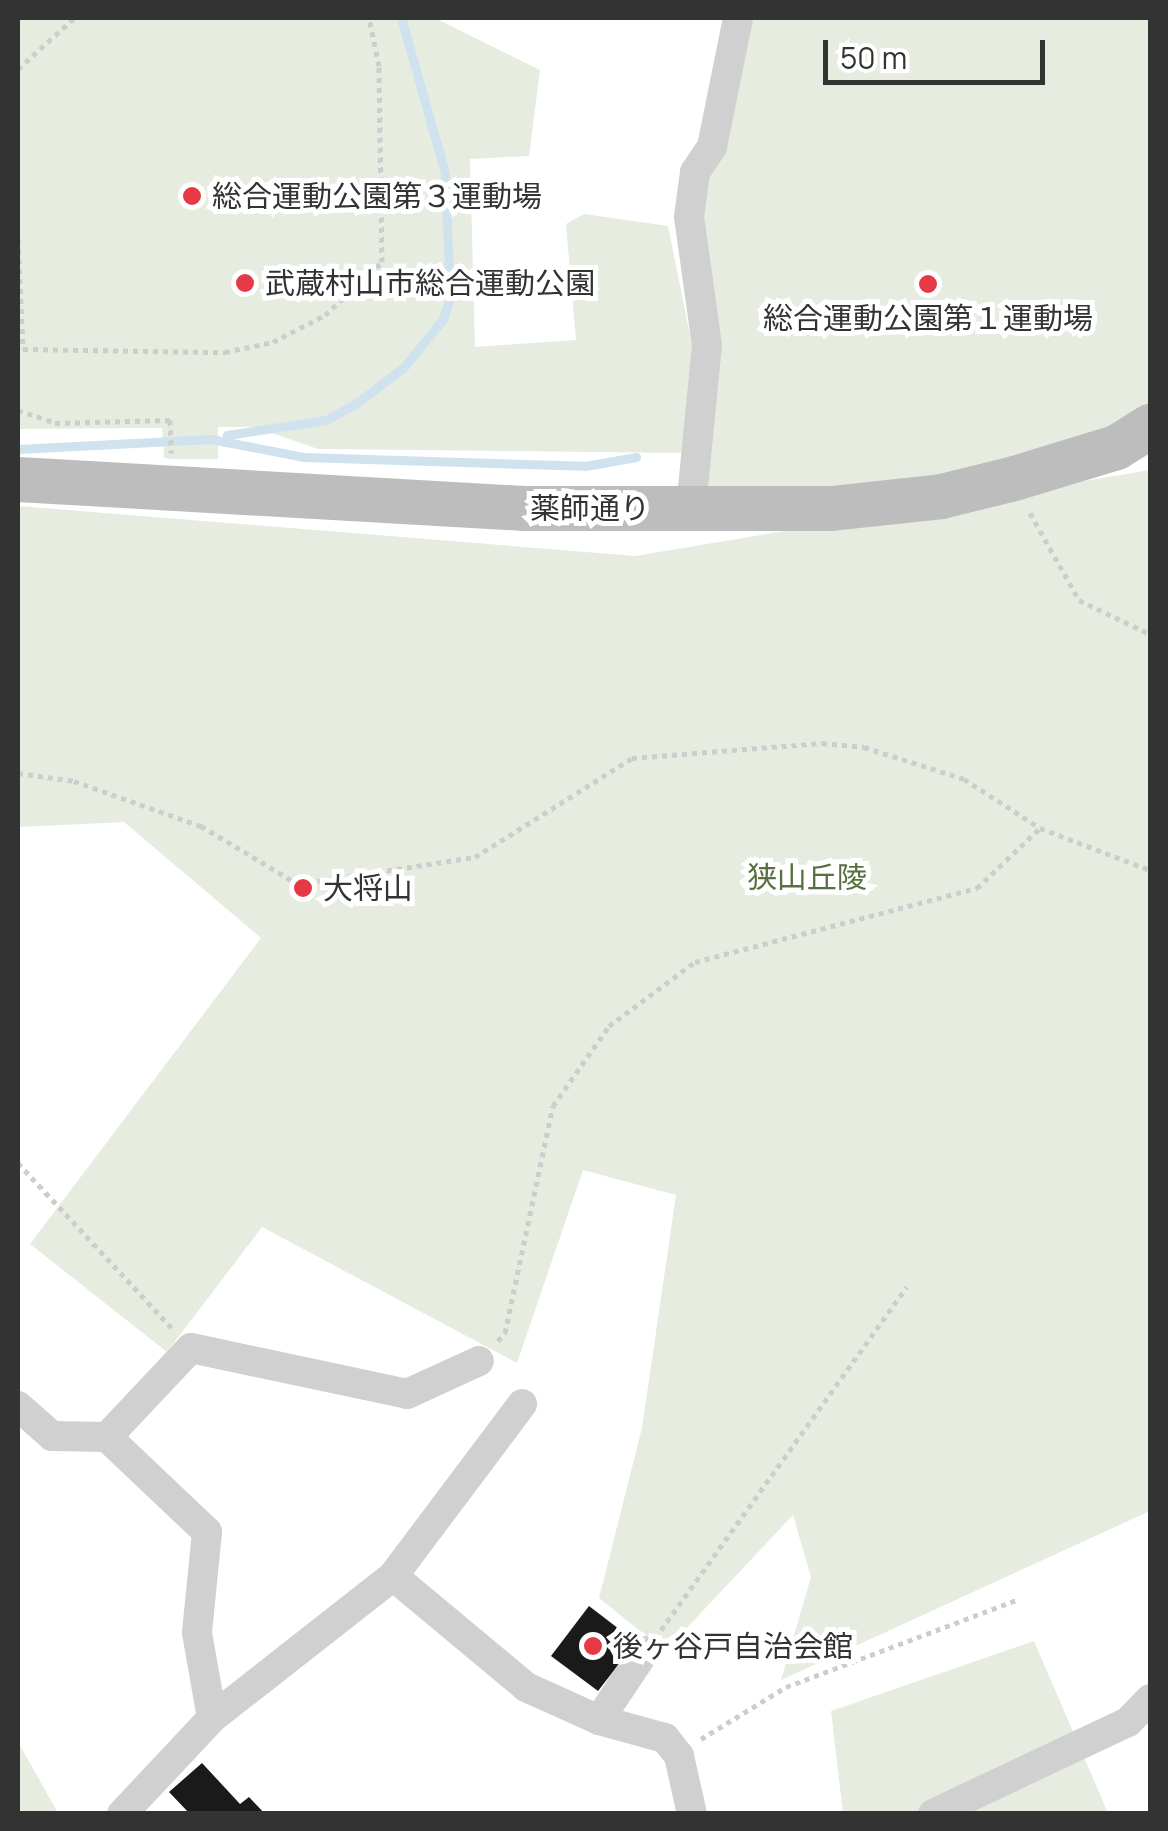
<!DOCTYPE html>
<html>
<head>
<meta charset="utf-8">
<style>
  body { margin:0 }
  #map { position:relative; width:1168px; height:1831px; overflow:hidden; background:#fff; font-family:Manrope,"Noto Sans JP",sans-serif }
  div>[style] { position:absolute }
  .green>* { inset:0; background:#e6ecdf }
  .stream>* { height:9px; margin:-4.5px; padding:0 4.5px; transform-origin:4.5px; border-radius:4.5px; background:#cfe2ee }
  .building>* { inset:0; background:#1a1a1a }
  .path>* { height:5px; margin-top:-2.5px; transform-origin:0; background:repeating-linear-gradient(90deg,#cdcdcd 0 5px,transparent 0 10px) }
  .street>* { height:30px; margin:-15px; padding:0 15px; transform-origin:15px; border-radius:15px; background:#d0d0d0 }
  .secondary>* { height:45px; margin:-22.5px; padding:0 22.5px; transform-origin:22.5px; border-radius:22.5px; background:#bdbdbd }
  .dots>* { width:28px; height:28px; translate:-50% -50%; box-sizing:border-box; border:5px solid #fff; border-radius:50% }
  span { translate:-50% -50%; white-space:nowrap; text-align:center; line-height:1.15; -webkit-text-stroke:10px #fff; paint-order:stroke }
  .poi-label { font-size:30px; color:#333 }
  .left { translate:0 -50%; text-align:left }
  .street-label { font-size:30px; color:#333 }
  .park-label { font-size:30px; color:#56703f }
  .frame { position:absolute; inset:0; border:20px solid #333; pointer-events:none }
  .scale { position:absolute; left:823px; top:40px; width:222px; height:45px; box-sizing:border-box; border:5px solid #333; border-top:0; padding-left:12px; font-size:30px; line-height:35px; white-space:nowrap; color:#333; -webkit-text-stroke:8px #fff; paint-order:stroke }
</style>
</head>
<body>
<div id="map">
  <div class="green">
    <i style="clip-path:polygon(435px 18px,540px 70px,529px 156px,470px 159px,475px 347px,576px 340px,566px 224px,584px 214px,668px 226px,692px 345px,683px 453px,318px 449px,254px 427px,218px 427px,218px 459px,172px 459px,164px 458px,162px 428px,18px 429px,18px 19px)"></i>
    <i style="clip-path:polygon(751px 18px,1150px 18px,1150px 414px,958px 492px,695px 521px,696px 219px)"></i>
    <i style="clip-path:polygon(1150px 470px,1150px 1511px,781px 1680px,811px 1577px,793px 1515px,665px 1651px,599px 1598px,642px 1428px,676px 1195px,583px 1170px,517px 1363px,262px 1227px,167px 1352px,30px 1244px,261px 938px,124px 822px,18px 827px,18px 506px,635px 556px)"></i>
    <i style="clip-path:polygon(1034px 1641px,1108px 1813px,843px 1813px,831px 1711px)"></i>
    <i style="clip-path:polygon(18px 1742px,58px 1813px,18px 1813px)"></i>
  </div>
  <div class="stream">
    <i style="left:225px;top:442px;width:7px;rotate:-74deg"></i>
    <i style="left:227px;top:435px;width:100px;rotate:-8.6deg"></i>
    <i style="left:326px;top:420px;width:35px;rotate:-29deg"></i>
    <i style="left:357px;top:403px;width:59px;rotate:-37.5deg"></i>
    <i style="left:404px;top:367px;width:62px;rotate:-50.9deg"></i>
    <i style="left:443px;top:319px;width:21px;rotate:-71deg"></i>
    <i style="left:450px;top:299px;width:126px;rotate:-92.3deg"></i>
    <i style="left:445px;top:173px;width:161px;rotate:-105.8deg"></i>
    <i style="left:18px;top:449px;width:193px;rotate:-3deg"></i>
    <i style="left:211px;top:439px;width:95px;rotate:11deg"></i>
    <i style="left:304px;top:457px;width:281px;rotate:1.8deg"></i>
    <i style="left:585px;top:466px;width:52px;rotate:-10deg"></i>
  </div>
  <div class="building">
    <i style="clip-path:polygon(589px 1606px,636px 1642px,598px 1691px,551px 1656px)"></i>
    <i style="clip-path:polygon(202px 1763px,240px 1804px,249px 1797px,265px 1814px,190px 1814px,169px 1792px)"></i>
  </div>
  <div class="path">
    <i style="left:18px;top:69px;width:76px;rotate:-42.3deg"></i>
    <i style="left:18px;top:239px;width:110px;rotate:87.4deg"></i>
    <i style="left:23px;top:349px;width:202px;rotate:0.9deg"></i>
    <i style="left:225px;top:352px;width:49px;rotate:-11.8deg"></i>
    <i style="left:273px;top:342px;width:59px;rotate:-27.4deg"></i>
    <i style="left:325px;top:315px;width:78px;rotate:-42.9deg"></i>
    <i style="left:382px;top:262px;width:196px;rotate:-90.9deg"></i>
    <i style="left:379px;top:66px;width:49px;rotate:-101.8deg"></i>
    <i style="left:18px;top:410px;width:39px;rotate:19deg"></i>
    <i style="left:55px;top:423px;width:115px;rotate:-1.5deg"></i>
    <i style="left:170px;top:420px;width:33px;rotate:88deg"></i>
    <i style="left:1030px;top:513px;width:100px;rotate:60.6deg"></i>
    <i style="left:1079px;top:600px;width:79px;rotate:25.6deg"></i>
    <i style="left:18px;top:773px;width:57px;rotate:8.1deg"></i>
    <i style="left:74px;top:781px;width:135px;rotate:19.5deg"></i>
    <i style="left:201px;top:826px;width:113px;rotate:30.9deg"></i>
    <i style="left:298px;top:884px;width:179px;rotate:-8.7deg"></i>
    <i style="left:475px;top:857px;width:186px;rotate:-32.2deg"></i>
    <i style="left:632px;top:758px;width:191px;rotate:-4.5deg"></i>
    <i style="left:822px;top:743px;width:42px;rotate:5.4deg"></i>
    <i style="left:864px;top:747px;width:105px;rotate:17.7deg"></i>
    <i style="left:964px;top:779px;width:90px;rotate:32.8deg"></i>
    <i style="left:1040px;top:828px;width:118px;rotate:20.9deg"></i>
    <i style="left:18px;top:1163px;width:227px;rotate:47deg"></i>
    <i style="left:498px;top:1341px;width:11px;rotate:-49deg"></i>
    <i style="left:505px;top:1333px;width:232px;rotate:-78.1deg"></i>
    <i style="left:553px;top:1106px;width:98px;rotate:-55deg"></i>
    <i style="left:609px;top:1026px;width:107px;rotate:-36.7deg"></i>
    <i style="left:695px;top:962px;width:292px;rotate:-14.7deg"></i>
    <i style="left:977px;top:888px;width:87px;rotate:-43.6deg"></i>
    <i style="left:661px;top:1630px;width:422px;rotate:-54.4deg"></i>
    <i style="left:701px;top:1739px;width:100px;rotate:-31.5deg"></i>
    <i style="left:786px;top:1687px;width:249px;rotate:-20.7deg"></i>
  </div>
  <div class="street">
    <i style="left:691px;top:508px;width:163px;rotate:-84.4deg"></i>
    <i style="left:707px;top:346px;width:130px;rotate:-97.9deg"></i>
    <i style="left:689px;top:217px;width:45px;rotate:-82.4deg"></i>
    <i style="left:695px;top:172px;width:30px;rotate:-56deg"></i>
    <i style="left:712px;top:147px;width:132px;rotate:-78.6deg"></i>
    <i style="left:18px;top:1406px;width:45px;rotate:41.4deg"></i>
    <i style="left:52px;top:1436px;width:55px;rotate:1deg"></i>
    <i style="left:107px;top:1437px;width:138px;rotate:43.5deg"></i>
    <i style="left:207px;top:1532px;width:101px;rotate:95.7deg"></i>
    <i style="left:197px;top:1633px;width:86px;rotate:80deg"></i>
    <i style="left:107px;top:1437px;width:122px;rotate:-46.7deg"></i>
    <i style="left:191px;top:1348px;width:221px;rotate:12deg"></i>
    <i style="left:407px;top:1394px;width:79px;rotate:-24.6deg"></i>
    <i style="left:393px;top:1576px;width:173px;rotate:39.8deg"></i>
    <i style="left:526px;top:1687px;width:80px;rotate:24.3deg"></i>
    <i style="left:599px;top:1720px;width:68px;rotate:15.3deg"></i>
    <i style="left:665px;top:1738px;width:23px;rotate:52deg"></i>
    <i style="left:679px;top:1756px;width:59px;rotate:77.4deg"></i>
    <i style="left:599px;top:1720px;width:83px;rotate:-56.3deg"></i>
    <i style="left:122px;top:1814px;width:132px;rotate:-46.8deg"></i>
    <i style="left:212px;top:1718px;width:230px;rotate:-38.1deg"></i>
    <i style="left:393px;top:1576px;width:215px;rotate:-53.1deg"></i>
    <i style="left:933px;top:1814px;width:216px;rotate:-25.3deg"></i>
    <i style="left:1128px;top:1722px;width:32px;rotate:-46deg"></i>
  </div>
  <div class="secondary">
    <i style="left:18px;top:479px;width:507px;rotate:3.28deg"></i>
    <i style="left:524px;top:508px;width:307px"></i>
    <i style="left:831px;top:508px;width:111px;rotate:-6.2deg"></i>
    <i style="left:941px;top:496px;width:75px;rotate:-13.9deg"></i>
    <i style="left:1014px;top:478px;width:107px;rotate:-16.9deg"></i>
    <i style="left:1116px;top:447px;width:40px;rotate:-32deg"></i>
  </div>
  <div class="dots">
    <i style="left:192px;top:196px;background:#e63946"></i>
    <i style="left:245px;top:283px;background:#e63946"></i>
    <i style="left:928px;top:284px;background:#e63946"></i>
    <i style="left:303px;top:888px;background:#e63946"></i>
    <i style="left:593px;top:1646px;background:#e63946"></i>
  </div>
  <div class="poi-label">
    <span class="left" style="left:212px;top:196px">総合運動公園第３運動場</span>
    <span class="left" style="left:265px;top:283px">武蔵村山市総合運動公園</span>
    <span style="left:928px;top:318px">総合運動公園第１運動場</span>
    <span class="left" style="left:323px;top:888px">大将山</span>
    <span class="left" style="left:613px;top:1646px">後ヶ谷戸自治会館</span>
  </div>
  <div class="street-label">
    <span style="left:590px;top:508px">薬師通り</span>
  </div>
  <div class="park-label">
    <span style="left:807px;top:877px">狭山丘陵</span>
  </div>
  <div class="frame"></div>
  <div class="scale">50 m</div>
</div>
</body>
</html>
